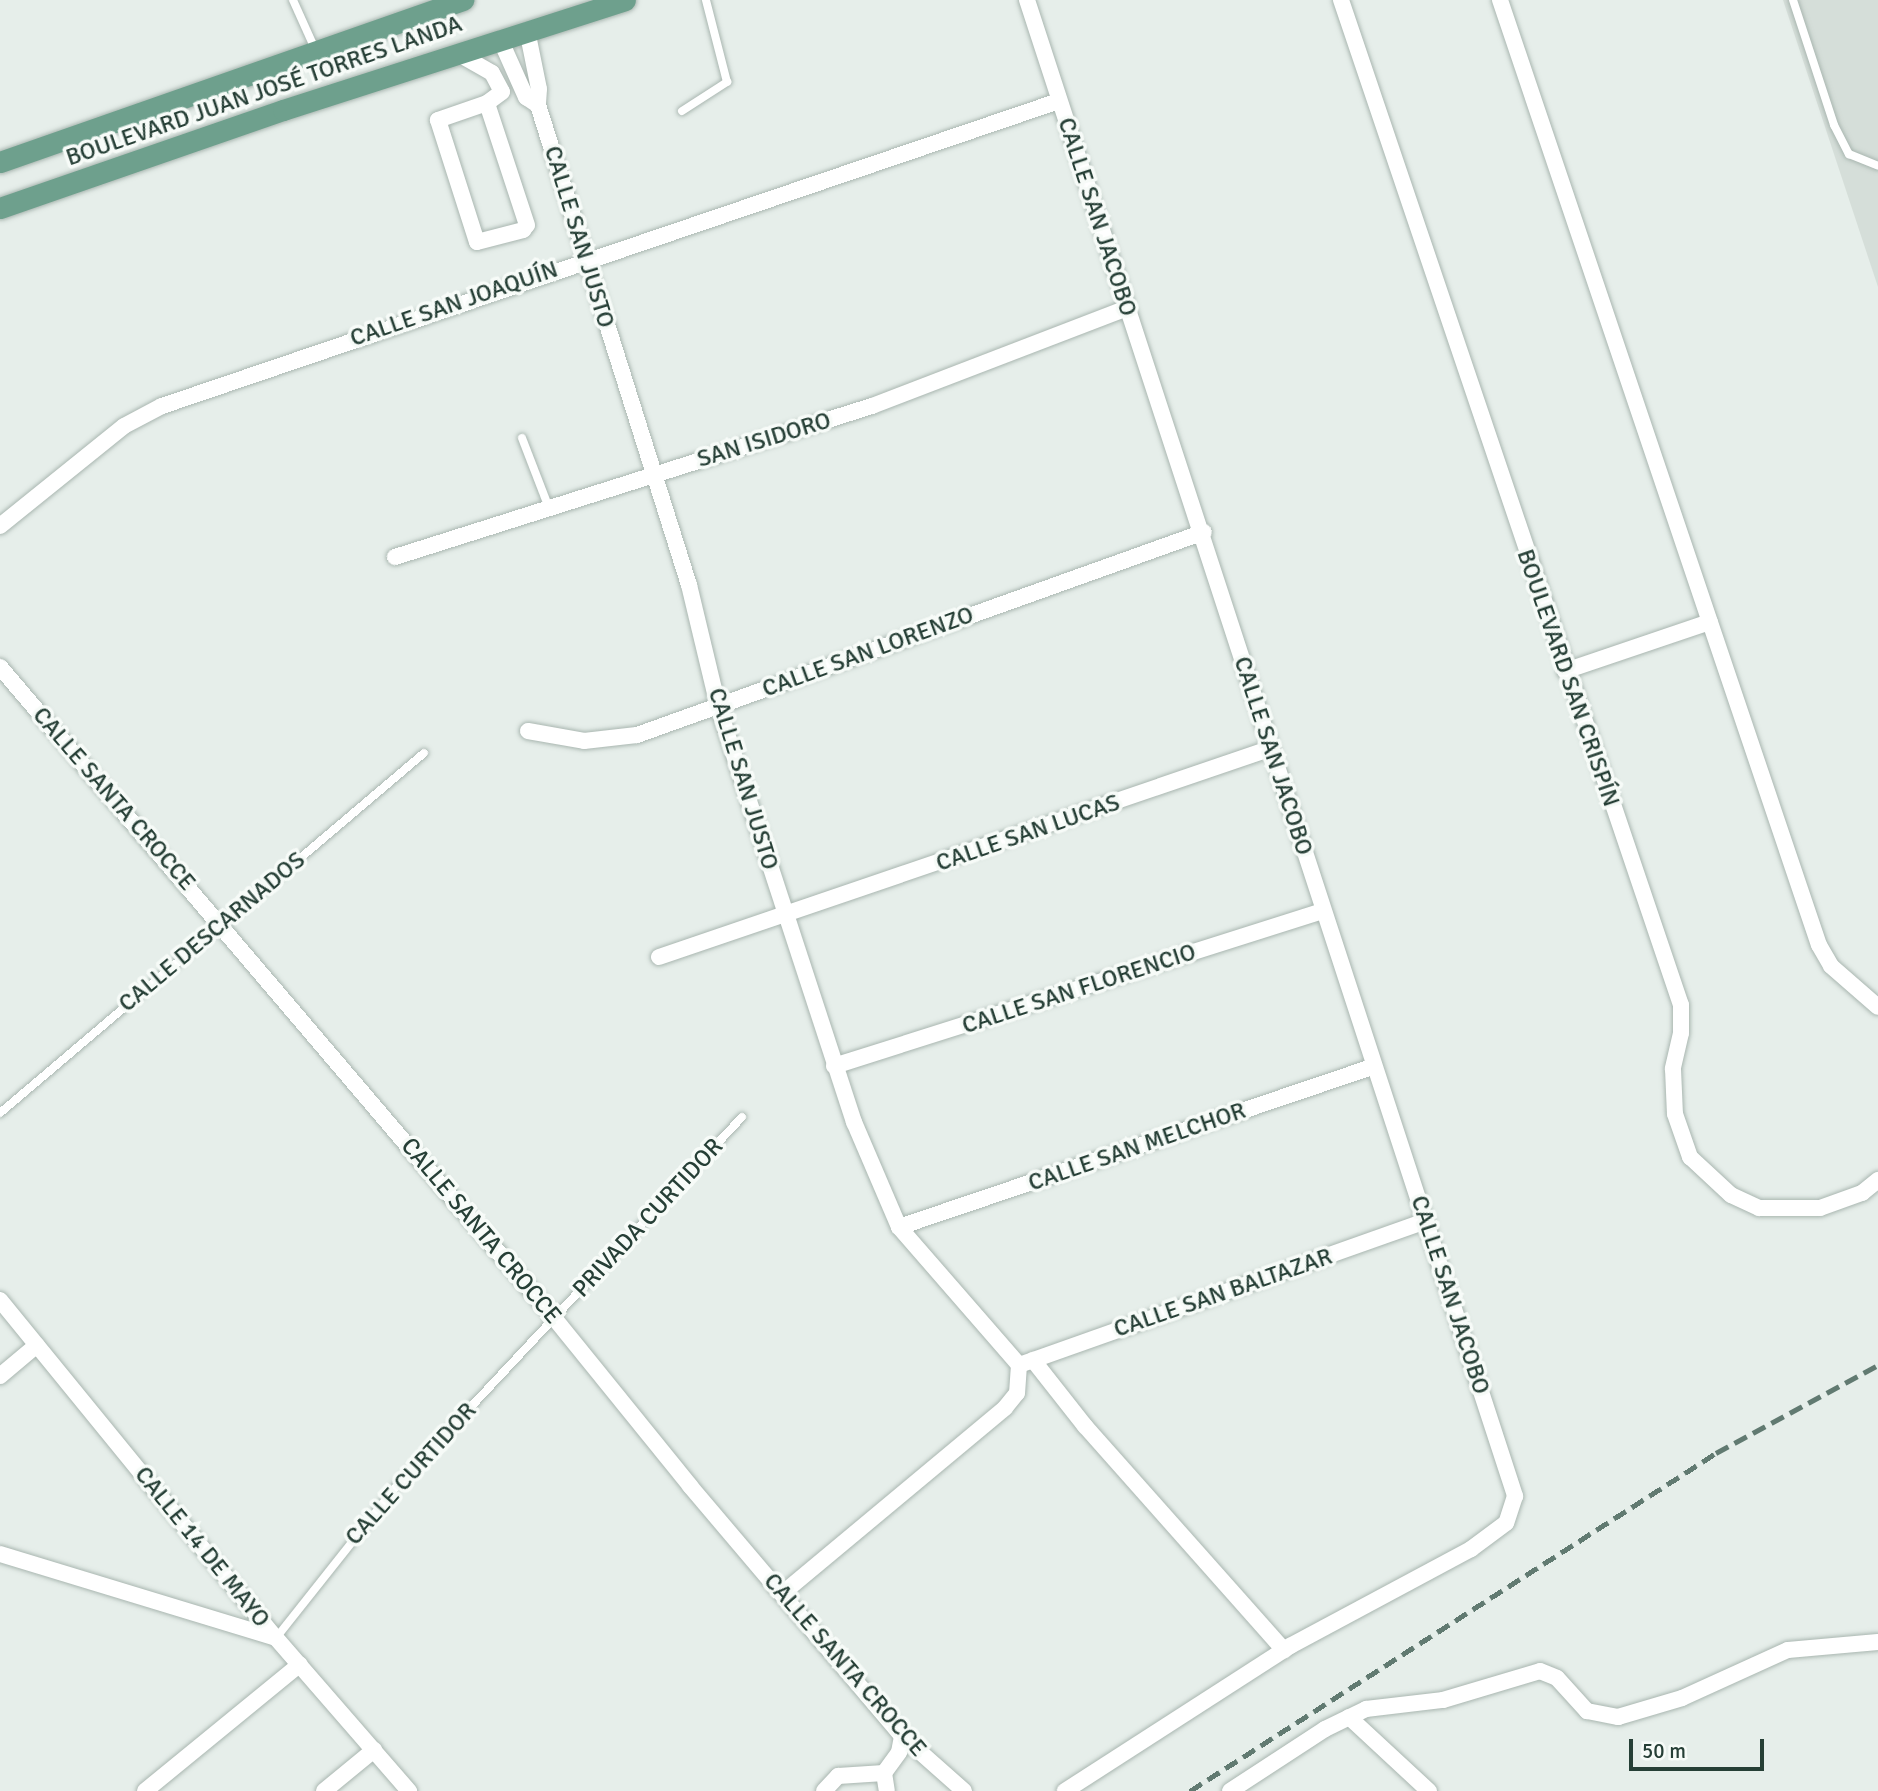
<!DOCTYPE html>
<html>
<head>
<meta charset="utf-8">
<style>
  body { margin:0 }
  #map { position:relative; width:1878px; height:1791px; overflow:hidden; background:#e6eeea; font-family:Signika,sans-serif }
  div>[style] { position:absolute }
  .built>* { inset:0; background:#d5ded9 }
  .roads { filter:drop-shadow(0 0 2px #a9b6b0) drop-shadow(0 0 2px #a9b6b0) }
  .lane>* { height:8px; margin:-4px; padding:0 4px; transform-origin:4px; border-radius:4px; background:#fff }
  .street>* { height:16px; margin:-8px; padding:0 8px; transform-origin:8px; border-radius:8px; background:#fff }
  .primary>* { height:21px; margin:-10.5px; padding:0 10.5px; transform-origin:10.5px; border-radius:10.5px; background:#6ea08d }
  .rail>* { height:5px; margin-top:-2.5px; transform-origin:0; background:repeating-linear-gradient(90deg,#617a71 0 14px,transparent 0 21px) }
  span { translate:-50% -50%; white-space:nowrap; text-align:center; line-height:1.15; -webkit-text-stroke:7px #f7fbf8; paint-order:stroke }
  .street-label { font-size:24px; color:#263f36 }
  .scale { position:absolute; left:1629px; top:1739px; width:135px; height:32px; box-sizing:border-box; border:4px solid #263f36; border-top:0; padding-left:9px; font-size:21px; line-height:24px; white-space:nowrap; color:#263f36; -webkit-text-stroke:5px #f7fbf8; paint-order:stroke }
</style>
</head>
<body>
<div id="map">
  <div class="built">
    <i style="clip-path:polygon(1783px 0,1878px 0,1878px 287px)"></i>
  </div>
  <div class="roads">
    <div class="lane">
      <i style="left:293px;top:0;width:54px;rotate:65.8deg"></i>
      <i style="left:1793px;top:0;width:132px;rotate:71.8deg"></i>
      <i style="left:1834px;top:125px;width:33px;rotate:63deg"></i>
      <i style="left:1849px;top:154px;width:31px;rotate:22deg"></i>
      <i style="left:682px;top:111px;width:54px;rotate:-32.8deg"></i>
      <i style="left:727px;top:82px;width:85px;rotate:-104.4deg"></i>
      <i style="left:522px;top:438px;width:75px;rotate:68.9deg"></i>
      <i style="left:0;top:1113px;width:556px;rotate:-40.33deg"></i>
      <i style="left:276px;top:1638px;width:191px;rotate:-51.6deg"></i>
      <i style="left:395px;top:1488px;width:508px;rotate:-46.91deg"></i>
    </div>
    <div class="street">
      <i style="left:1027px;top:0;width:1574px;rotate:71.93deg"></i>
      <i style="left:1515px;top:1496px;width:28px;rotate:108deg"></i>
      <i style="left:1506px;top:1523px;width:44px;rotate:143.4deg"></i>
      <i style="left:1471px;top:1549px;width:205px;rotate:151.8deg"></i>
      <i style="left:1290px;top:1646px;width:268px;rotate:147.2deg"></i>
      <i style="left:1341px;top:0;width:1061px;rotate:71.31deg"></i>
      <i style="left:1681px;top:1005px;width:28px;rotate:90deg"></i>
      <i style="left:1681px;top:1033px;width:37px;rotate:103deg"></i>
      <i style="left:1673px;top:1069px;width:45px;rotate:87.5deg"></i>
      <i style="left:1675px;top:1114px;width:46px;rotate:70.8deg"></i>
      <i style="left:1690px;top:1157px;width:56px;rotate:42.8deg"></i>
      <i style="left:1731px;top:1195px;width:31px;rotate:25deg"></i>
      <i style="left:1759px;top:1208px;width:61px"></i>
      <i style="left:1820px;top:1208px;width:45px;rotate:-19.7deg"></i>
      <i style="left:1862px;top:1193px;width:21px;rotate:-39deg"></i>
      <i style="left:1500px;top:0;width:997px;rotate:71.35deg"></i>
      <i style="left:1819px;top:945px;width:24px;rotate:60deg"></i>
      <i style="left:1831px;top:966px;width:62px;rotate:41.1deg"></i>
      <i style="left:527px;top:30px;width:60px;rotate:78.5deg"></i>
      <i style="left:539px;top:89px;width:16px;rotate:94deg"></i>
      <i style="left:538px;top:105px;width:503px;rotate:72.54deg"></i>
      <i style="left:689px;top:585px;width:124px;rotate:76.5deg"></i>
      <i style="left:718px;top:706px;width:438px;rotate:71.9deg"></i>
      <i style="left:854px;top:1122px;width:114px;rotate:66.8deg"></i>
      <i style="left:899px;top:1227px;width:183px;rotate:49deg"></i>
      <i style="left:1019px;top:1365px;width:28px;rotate:94deg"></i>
      <i style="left:1017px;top:1393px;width:19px;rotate:129deg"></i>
      <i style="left:1005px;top:1408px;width:289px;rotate:140.2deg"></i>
      <i style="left:500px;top:39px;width:64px;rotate:65.9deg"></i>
      <i style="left:526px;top:97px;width:14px;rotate:34deg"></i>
      <i style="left:457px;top:53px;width:40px;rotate:29.7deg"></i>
      <i style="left:492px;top:73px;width:21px;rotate:62deg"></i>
      <i style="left:502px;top:92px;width:19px;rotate:144deg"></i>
      <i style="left:487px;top:103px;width:52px;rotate:160.9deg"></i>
      <i style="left:438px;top:120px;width:128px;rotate:72.3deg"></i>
      <i style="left:477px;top:242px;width:48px;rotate:-14.6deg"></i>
      <i style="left:523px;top:230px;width:6px;rotate:-51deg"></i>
      <i style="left:527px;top:225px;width:128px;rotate:-108.2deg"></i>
      <i style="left:0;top:526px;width:159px;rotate:-38.9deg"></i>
      <i style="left:124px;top:426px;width:43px;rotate:-27.8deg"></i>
      <i style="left:162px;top:406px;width:947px;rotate:-18.78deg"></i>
      <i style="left:395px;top:557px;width:500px;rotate:-17.57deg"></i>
      <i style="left:872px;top:406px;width:273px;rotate:-21deg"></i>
      <i style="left:0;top:667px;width:856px;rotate:49.59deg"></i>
      <i style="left:555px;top:1319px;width:215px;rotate:51deg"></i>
      <i style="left:690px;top:1486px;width:328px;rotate:49.7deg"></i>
      <i style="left:902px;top:1736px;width:83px;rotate:41.6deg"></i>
      <i style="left:1565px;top:671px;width:153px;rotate:-18.7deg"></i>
      <i style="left:528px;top:731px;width:57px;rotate:10.1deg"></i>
      <i style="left:584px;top:741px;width:53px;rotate:-6.5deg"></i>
      <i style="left:637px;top:735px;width:602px;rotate:-19.7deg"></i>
      <i style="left:659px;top:957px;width:644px;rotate:-18.83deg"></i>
      <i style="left:834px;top:1066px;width:513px;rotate:-17.59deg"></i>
      <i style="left:899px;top:1227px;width:502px;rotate:-18.69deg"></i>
      <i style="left:0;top:1300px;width:436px;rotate:50.8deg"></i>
      <i style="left:276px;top:1638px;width:203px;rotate:49deg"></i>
      <i style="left:1033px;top:1360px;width:84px;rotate:51.8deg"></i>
      <i style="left:1085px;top:1426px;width:300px;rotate:48.4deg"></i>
      <i style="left:1019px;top:1365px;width:432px;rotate:-19.5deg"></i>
      <i style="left:0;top:1376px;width:48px;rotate:-40deg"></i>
      <i style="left:0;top:1554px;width:288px;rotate:16.9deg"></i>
      <i style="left:1349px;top:1717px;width:109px;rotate:42.8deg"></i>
      <i style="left:884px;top:1773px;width:18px;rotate:81deg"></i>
      <i style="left:145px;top:1791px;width:200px;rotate:-39.3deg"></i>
      <i style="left:324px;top:1791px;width:65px;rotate:-39.4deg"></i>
      <i style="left:824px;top:1791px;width:21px;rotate:-47deg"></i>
      <i style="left:838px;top:1776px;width:46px;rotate:-3.7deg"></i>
      <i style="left:884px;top:1773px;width:26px;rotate:-54deg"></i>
      <i style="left:899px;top:1752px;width:16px;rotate:-79deg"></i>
      <i style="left:1230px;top:1791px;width:113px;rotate:-33.1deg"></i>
      <i style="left:1325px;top:1729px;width:46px;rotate:-26deg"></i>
      <i style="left:1366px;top:1709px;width:78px;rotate:-6.7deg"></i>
      <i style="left:1443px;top:1700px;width:101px;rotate:-16.6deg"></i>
      <i style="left:1540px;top:1671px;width:18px;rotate:22deg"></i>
      <i style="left:1557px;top:1678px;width:45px;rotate:47.7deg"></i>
      <i style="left:1587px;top:1711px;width:32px;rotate:11deg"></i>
      <i style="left:1618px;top:1717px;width:67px;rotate:-16.5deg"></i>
      <i style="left:1682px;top:1698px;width:116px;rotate:-24.4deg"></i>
      <i style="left:1788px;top:1650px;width:90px;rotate:-5.1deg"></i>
    </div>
    <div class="primary">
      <i style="left:0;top:162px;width:491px;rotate:-19.3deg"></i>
      <i style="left:0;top:208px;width:299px;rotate:-19.1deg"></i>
      <i style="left:283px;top:110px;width:359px;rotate:-17.8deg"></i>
    </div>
  </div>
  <div class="rail">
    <i style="left:1190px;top:1791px;width:625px;rotate:-32.72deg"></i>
    <i style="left:1716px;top:1453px;width:184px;rotate:-28.5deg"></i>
  </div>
  <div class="street-label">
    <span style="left:264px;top:91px;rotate:-19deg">BOULEVARD JUAN JOSÉ TORRES LANDA</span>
    <span style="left:1097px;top:217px;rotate:72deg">CALLE SAN JACOBO</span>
    <span style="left:579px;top:237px;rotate:73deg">CALLE SAN JUSTO</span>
    <span style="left:454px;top:304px;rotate:-19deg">CALLE SAN JOAQUÍN</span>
    <span style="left:764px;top:440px;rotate:-17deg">SAN ISIDORO</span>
    <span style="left:868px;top:652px;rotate:-20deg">CALLE SAN LORENZO</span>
    <span style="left:1568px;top:678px;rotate:71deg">BOULEVARD SAN CRISPÍN</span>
    <span style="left:1273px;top:756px;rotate:72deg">CALLE SAN JACOBO</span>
    <span style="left:743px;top:779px;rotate:73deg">CALLE SAN JUSTO</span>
    <span style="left:114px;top:799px;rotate:49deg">CALLE SANTA CROCCE</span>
    <span style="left:1028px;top:833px;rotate:-19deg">CALLE SAN LUCAS</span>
    <span style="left:212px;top:932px;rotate:-40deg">CALLE DESCARNADOS</span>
    <span style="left:1079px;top:989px;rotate:-18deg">CALLE SAN FLORENCIO</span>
    <span style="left:1137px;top:1147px;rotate:-19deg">CALLE SAN MELCHOR</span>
    <span style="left:648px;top:1218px;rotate:-47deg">PRIVADA CURTIDOR</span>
    <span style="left:481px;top:1231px;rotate:50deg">CALLE SANTA CROCCE</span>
    <span style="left:1223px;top:1293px;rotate:-19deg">CALLE SAN BALTAZAR</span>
    <span style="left:1450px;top:1295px;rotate:72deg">CALLE SAN JACOBO</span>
    <span style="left:411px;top:1474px;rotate:-48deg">CALLE CURTIDOR</span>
    <span style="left:202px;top:1547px;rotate:51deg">CALLE 14 DE MAYO</span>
    <span style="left:845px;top:1665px;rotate:49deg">CALLE SANTA CROCCE</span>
  </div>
  <div class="scale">50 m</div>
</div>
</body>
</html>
